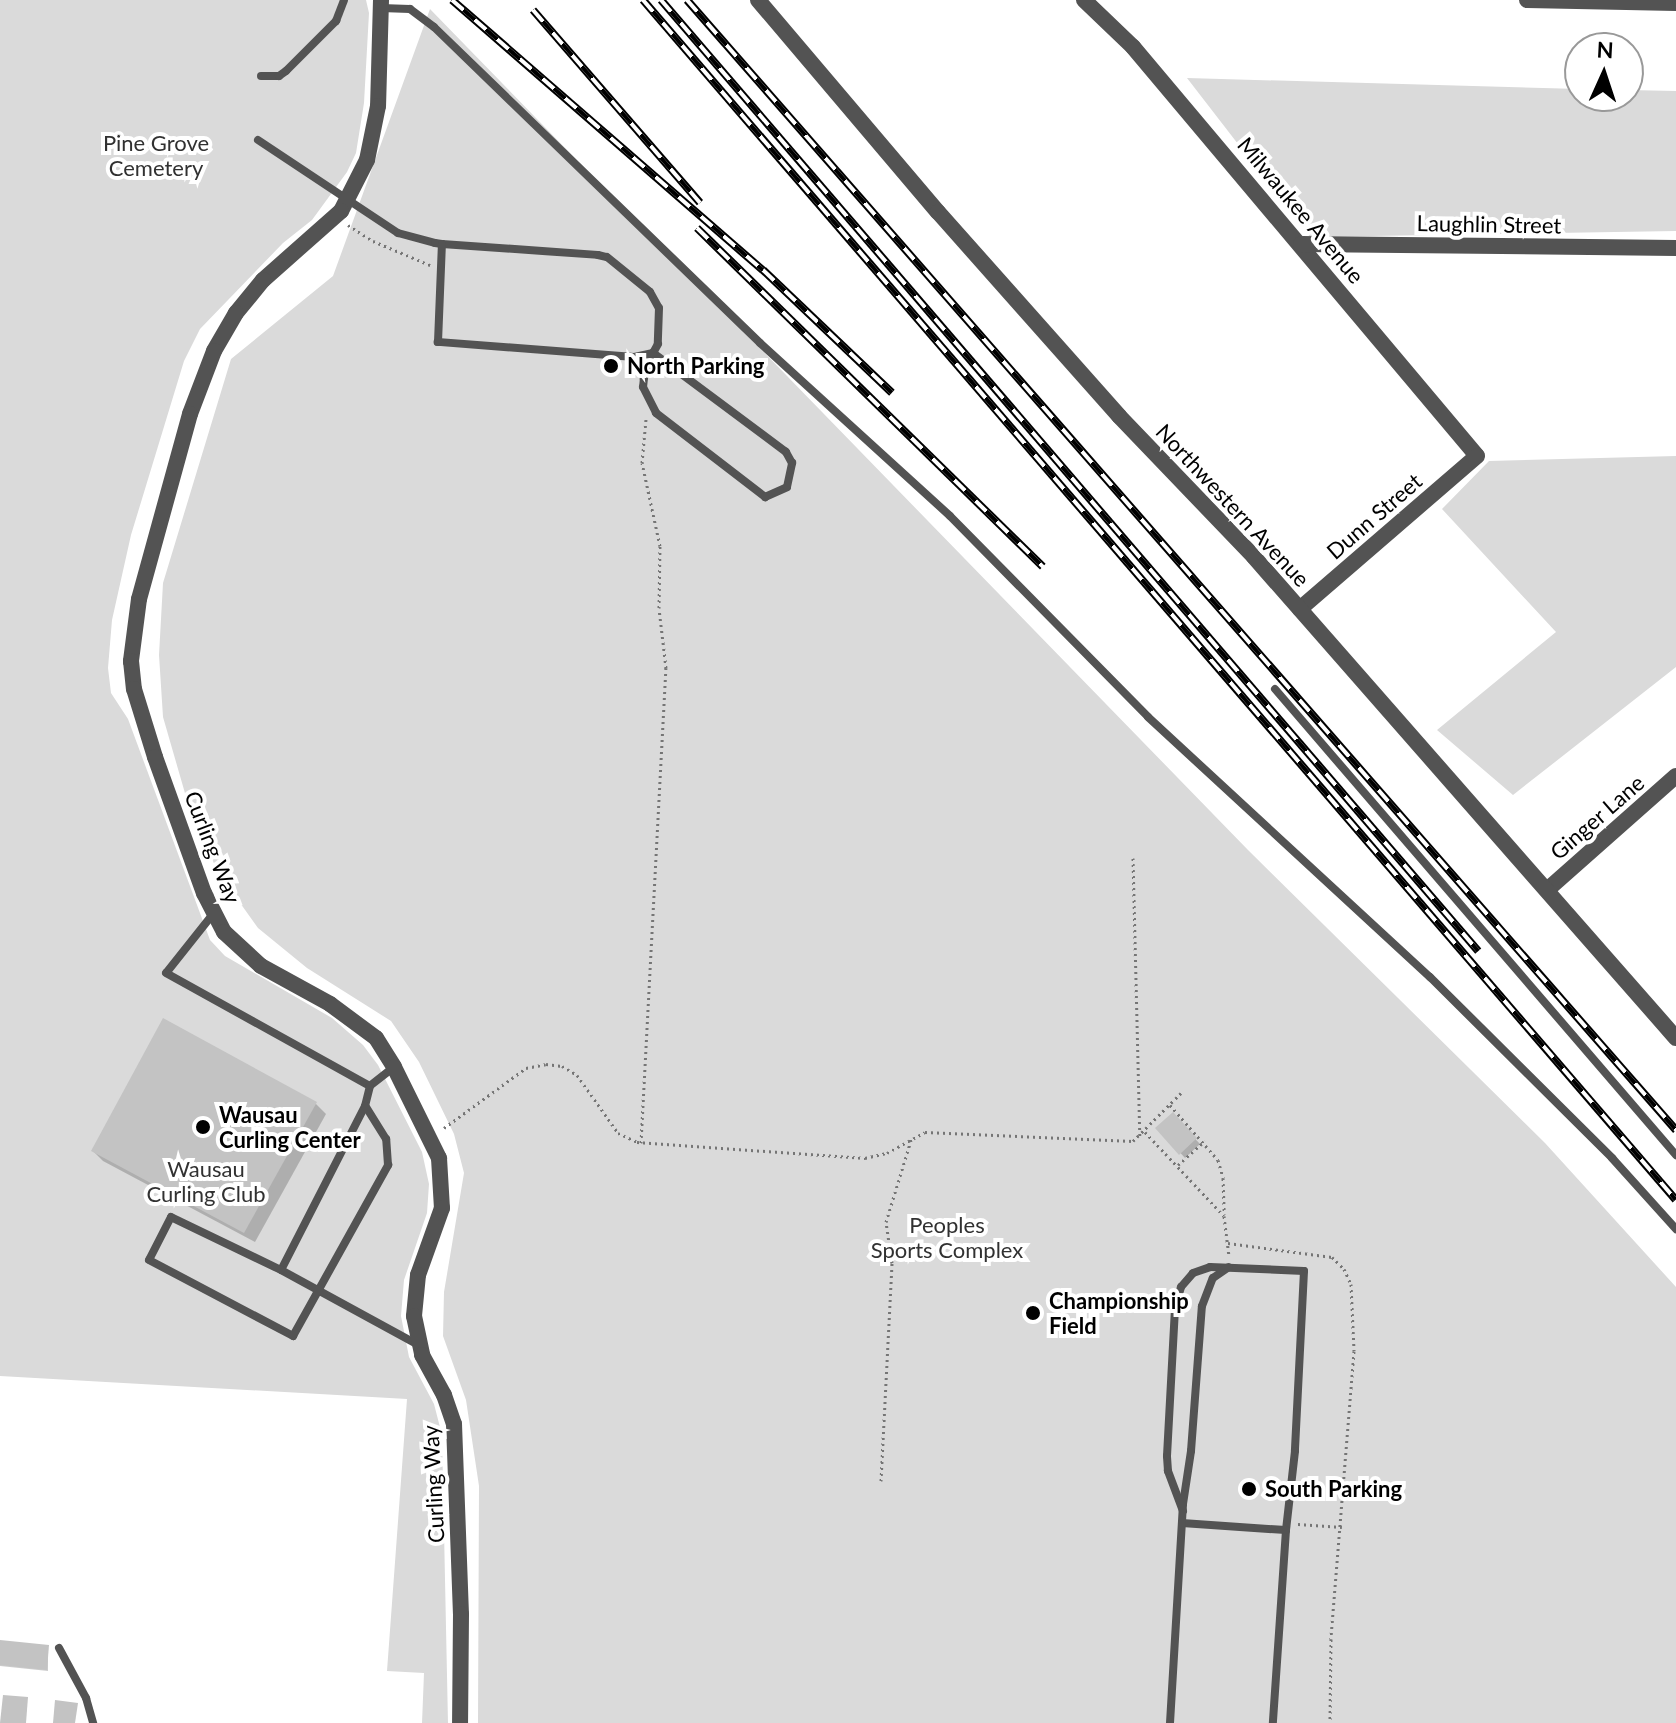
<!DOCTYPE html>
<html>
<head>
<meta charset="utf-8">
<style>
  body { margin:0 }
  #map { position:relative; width:1676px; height:1723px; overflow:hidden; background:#fff; font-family:Lato,sans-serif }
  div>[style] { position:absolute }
  .green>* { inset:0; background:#dadada }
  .shadow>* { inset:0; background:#0003 }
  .building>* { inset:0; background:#c3c3c3 }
  .path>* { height:3px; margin-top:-1.5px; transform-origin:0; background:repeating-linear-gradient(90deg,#757575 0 2px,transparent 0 6px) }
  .service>* { height:8px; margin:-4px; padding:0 4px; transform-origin:4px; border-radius:4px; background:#535353 }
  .minor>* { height:16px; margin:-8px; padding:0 8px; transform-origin:8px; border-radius:8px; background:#535353 }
  .tertiary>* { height:16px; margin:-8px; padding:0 8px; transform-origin:8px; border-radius:8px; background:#535353 }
  .rail>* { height:8px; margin-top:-4px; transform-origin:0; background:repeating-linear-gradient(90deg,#fff 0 15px,#000 0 30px); box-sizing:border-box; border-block:2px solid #000 }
  .dots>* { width:22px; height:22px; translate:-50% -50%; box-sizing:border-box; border:4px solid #fff; border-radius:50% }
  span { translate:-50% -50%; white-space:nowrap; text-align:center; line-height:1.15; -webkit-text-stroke:8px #fff; paint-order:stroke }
  .park-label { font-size:22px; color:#313131 }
  .street-label { font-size:22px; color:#000 }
  .poi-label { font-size:22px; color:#000; font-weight:700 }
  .left { translate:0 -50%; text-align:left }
  .north { position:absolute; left:1564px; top:32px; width:80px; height:80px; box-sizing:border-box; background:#fff; border:2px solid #999; border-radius:50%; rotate:3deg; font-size:22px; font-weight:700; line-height:32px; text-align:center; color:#000 }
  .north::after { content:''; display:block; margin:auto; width:28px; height:36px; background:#000; clip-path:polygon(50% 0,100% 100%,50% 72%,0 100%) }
</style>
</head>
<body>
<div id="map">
  <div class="green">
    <i style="clip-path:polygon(0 0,366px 0,369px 13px,364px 103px,356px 153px,347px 172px,312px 220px,283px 243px,200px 329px,184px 361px,131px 535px,112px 620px,108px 668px,111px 693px,128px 719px,210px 940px,225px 956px,332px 1018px,363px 1045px,378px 1065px,422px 1152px,429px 1184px,427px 1213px,404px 1280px,401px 1316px,409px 1357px,434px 1404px,442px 1435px,448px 1723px,422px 1723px,424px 1673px,387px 1671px,407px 1399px,0 1376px)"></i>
    <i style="clip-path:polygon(430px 9px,1248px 850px,1545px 1143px,1676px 1287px,1676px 1723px,478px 1723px,479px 1486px,466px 1400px,443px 1336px,444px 1292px,464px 1173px,454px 1134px,419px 1062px,391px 1021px,307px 968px,258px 928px,218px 872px,191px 814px,163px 717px,159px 655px,163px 583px,231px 359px,333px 276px)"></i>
    <i style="clip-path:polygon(1187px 78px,1580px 89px,1580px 96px,1628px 96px,1628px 90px,1676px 91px,1676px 231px,1310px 237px)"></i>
    <i style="clip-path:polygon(1676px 456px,1676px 667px,1513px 795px,1437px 730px,1556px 632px,1442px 509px,1489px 461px)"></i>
  </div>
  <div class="shadow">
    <i style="clip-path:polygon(316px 1104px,326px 1114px,255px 1242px,103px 1161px,93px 1151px)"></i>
    <i style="clip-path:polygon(1173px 1115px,1200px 1144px,1185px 1158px,1158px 1128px)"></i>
    <i style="clip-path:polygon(0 1642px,48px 1647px,48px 1671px,0 1666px)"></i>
  </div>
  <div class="building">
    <i style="clip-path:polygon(163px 1018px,317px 1102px,244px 1233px,91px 1151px)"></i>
    <i style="clip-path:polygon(1173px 1112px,1197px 1138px,1179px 1155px,1155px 1128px)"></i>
    <i style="clip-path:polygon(0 1640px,49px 1645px,47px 1670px,0 1665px)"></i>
    <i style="clip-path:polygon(3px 1695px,28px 1697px,26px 1723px,0 1723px)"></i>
    <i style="clip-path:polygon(55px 1700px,78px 1703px,75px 1723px,53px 1723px)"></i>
  </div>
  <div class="path">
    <i style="left:348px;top:225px;width:30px;rotate:33deg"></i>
    <i style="left:373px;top:241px;width:62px;rotate:22.8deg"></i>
    <i style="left:1133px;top:858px;width:279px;rotate:88.6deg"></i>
    <i style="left:1170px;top:1105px;width:73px;rotate:48.9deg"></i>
    <i style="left:1218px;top:1160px;width:19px;rotate:74deg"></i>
    <i style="left:1223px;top:1178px;width:36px;rotate:88deg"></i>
    <i style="left:444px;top:1128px;width:102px;rotate:-36.2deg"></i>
    <i style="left:526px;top:1068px;width:20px;rotate:-11deg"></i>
    <i style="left:546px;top:1064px;width:16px;rotate:7deg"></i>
    <i style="left:562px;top:1066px;width:17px;rotate:31deg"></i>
    <i style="left:577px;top:1075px;width:71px;rotate:54.7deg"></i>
    <i style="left:618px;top:1133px;width:21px;rotate:25deg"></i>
    <i style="left:637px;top:1142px;width:229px;rotate:4deg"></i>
    <i style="left:865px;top:1158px;width:23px;rotate:-13deg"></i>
    <i style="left:887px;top:1153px;width:43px;rotate:-28.9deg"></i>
    <i style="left:925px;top:1132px;width:208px;rotate:2.5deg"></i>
    <i style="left:1133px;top:1141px;width:68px;rotate:-45deg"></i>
    <i style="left:1145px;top:1132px;width:115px;rotate:46.8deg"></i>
    <i style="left:1224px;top:1216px;width:40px;rotate:82.9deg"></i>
    <i style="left:641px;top:1143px;width:476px;rotate:-87deg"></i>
    <i style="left:666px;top:668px;width:60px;rotate:-96.7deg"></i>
    <i style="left:659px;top:608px;width:62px;rotate:-89.1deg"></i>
    <i style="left:660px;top:546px;width:85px;rotate:-102.2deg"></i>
    <i style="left:642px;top:463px;width:44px;rotate:-84.8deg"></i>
    <i style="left:1178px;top:1165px;width:36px;rotate:-42deg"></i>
    <i style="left:1228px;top:1243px;width:105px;rotate:7.7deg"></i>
    <i style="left:1332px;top:1257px;width:17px;rotate:45deg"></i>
    <i style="left:1344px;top:1269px;width:17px;rotate:65deg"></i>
    <i style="left:1351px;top:1284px;width:67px;rotate:87.4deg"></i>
    <i style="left:1354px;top:1351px;width:289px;rotate:94.6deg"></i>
    <i style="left:1331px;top:1639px;width:84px;rotate:90.7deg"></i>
    <i style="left:881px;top:1481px;width:218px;rotate:-87.1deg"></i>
    <i style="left:892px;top:1263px;width:41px;rotate:-98.3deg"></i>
    <i style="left:886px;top:1222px;width:89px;rotate:-73deg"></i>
    <i style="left:1298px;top:1524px;width:44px;rotate:3.9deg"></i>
  </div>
  <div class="service">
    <i style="left:381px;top:8px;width:29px;rotate:2deg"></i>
    <i style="left:410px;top:9px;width:30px;rotate:37deg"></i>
    <i style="left:434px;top:27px;width:454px;rotate:44.1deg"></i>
    <i style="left:760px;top:343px;width:257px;rotate:42.3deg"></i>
    <i style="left:950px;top:516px;width:282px;rotate:45.4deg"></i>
    <i style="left:1148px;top:717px;width:384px;rotate:42.7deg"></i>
    <i style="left:1430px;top:977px;width:257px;rotate:44.8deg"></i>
    <i style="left:1612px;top:1158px;width:96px;rotate:48deg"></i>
    <i style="left:261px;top:76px;width:18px"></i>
    <i style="left:279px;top:76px;width:9px;rotate:-36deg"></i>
    <i style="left:286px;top:71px;width:71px;rotate:-45deg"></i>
    <i style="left:336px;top:21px;width:22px;rotate:-69deg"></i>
    <i style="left:258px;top:140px;width:168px;rotate:33.6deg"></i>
    <i style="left:398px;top:233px;width:38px;rotate:15deg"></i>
    <i style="left:435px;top:243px;width:7px;rotate:8deg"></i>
    <i style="left:442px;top:244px;width:156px;rotate:4deg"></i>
    <i style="left:598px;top:255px;width:9px;rotate:13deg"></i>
    <i style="left:607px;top:257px;width:55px;rotate:39.1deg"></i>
    <i style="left:650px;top:292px;width:18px;rotate:61deg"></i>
    <i style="left:659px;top:308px;width:36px;rotate:92deg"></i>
    <i style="left:658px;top:344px;width:10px;rotate:119deg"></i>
    <i style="left:653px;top:353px;width:27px;rotate:110deg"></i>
    <i style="left:644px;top:378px;width:9px;rotate:96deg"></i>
    <i style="left:643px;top:387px;width:29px;rotate:63deg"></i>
    <i style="left:656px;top:413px;width:138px;rotate:37.6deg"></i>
    <i style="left:765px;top:497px;width:24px;rotate:-24deg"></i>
    <i style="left:787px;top:487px;width:25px;rotate:-78deg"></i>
    <i style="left:792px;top:463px;width:13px;rotate:-119deg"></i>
    <i style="left:786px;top:452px;width:166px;rotate:-143.3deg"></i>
    <i style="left:653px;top:353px;width:19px;rotate:168deg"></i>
    <i style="left:634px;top:357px;width:197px;rotate:-175.6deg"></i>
    <i style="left:438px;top:342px;width:98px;rotate:-87.7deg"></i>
    <i style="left:1275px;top:689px;width:615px;rotate:49.29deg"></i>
    <i style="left:213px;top:914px;width:75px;rotate:128.5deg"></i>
    <i style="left:166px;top:973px;width:233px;rotate:29deg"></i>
    <i style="left:394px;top:1067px;width:31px;rotate:142deg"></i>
    <i style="left:370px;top:1086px;width:21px;rotate:104deg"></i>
    <i style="left:365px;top:1106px;width:184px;rotate:117.1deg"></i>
    <i style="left:281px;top:1270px;width:155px;rotate:28.6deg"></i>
    <i style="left:281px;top:1270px;width:122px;rotate:-154.3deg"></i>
    <i style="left:171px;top:1217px;width:48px;rotate:117.1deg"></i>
    <i style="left:149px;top:1260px;width:163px;rotate:27.8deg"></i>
    <i style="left:293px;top:1336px;width:196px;rotate:-60.9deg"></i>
    <i style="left:388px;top:1165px;width:26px;rotate:-94deg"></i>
    <i style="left:386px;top:1139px;width:39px;rotate:-122deg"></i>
    <i style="left:1183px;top:1511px;width:43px;rotate:-110.6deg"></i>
    <i style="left:1168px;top:1471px;width:15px;rotate:-94deg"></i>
    <i style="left:1167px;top:1456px;width:148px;rotate:-86.9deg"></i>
    <i style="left:1175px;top:1308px;width:22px;rotate:-74deg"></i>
    <i style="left:1181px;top:1287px;width:18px;rotate:-49deg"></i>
    <i style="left:1193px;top:1273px;width:18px;rotate:-19deg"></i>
    <i style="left:1210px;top:1267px;width:94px;rotate:2.4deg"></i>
    <i style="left:1304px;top:1271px;width:180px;rotate:92.9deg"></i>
    <i style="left:1295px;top:1451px;width:80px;rotate:96.5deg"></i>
    <i style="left:1286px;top:1530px;width:193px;rotate:93.9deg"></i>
    <i style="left:1182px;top:1523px;width:104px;rotate:3.9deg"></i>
    <i style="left:59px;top:1648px;width:57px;rotate:61.6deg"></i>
    <i style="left:86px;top:1698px;width:26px;rotate:74deg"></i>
    <i style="left:1170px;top:1723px;width:219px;rotate:-86.6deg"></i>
    <i style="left:1183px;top:1504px;width:54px;rotate:-81.4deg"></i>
    <i style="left:1191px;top:1451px;width:145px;rotate:-85.7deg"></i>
    <i style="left:1202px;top:1306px;width:30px;rotate:-69deg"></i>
    <i style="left:1213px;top:1278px;width:19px;rotate:-35deg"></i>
  </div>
  <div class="minor">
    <i style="left:381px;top:0;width:106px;rotate:91.6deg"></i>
    <i style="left:378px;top:106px;width:55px;rotate:101.5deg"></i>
    <i style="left:367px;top:160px;width:57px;rotate:117deg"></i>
    <i style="left:341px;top:211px;width:104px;rotate:138.5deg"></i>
    <i style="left:263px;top:280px;width:43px;rotate:129.3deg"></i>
    <i style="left:236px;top:313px;width:44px;rotate:120.1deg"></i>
    <i style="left:214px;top:351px;width:67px;rotate:110.9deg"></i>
    <i style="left:190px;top:414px;width:192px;rotate:105.4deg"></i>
    <i style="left:139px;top:599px;width:63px;rotate:97.4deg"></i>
    <i style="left:131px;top:661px;width:28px;rotate:84deg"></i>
    <i style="left:134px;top:689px;width:71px;rotate:72.8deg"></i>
    <i style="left:155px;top:757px;width:145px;rotate:70.2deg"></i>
    <i style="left:204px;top:893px;width:44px;rotate:62.9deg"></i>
    <i style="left:224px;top:932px;width:50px;rotate:42.6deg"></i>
    <i style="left:261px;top:966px;width:79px;rotate:28.8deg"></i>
    <i style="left:330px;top:1004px;width:57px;rotate:36.5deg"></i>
    <i style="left:376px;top:1038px;width:34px;rotate:58deg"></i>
    <i style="left:394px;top:1067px;width:102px;rotate:63.7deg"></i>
    <i style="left:439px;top:1158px;width:50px;rotate:86.6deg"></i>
    <i style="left:442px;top:1208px;width:71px;rotate:109.7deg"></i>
    <i style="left:418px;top:1275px;width:41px;rotate:95.6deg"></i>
    <i style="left:414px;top:1316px;width:40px;rotate:78deg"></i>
    <i style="left:422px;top:1355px;width:46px;rotate:61.2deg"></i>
    <i style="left:444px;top:1395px;width:31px;rotate:71deg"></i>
    <i style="left:454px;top:1424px;width:190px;rotate:87.9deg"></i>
    <i style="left:461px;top:1614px;width:109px;rotate:90.5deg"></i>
    <i style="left:1084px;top:0;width:68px;rotate:43.8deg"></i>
    <i style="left:1133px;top:47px;width:534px;rotate:49.93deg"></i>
    <i style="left:1477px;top:456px;width:234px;rotate:139.2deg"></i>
    <i style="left:1527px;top:0;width:149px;rotate:1.2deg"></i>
    <i style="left:1301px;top:244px;width:375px;rotate:0.6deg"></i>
    <i style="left:1547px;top:890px;width:172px;rotate:-41.5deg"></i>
  </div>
  <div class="tertiary">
    <i style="left:758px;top:0;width:278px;rotate:49.7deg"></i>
    <i style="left:938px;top:212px;width:273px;rotate:48.4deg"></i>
    <i style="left:1119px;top:416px;width:195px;rotate:46.2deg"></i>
    <i style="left:1254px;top:557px;width:640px;rotate:48.74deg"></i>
  </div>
  <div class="rail">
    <i style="left:452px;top:0;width:412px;rotate:41deg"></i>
    <i style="left:763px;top:270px;width:178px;rotate:43.6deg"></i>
    <i style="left:643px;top:0;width:1583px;rotate:49.28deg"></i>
    <i style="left:661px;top:0;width:1254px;rotate:49.33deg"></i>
    <i style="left:687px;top:0;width:1502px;rotate:48.81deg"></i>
    <i style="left:533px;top:10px;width:255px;rotate:49.1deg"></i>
    <i style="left:697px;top:228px;width:484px;rotate:44.4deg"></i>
  </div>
  <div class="dots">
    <i style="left:611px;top:366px;background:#000"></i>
    <i style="left:203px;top:1127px;background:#000"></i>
    <i style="left:1033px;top:1313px;background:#000"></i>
    <i style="left:1249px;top:1489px;background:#000"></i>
  </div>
  <div class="park-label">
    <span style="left:156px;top:155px">Pine Grove<br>Cemetery</span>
    <span style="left:206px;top:1181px">Wausau<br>Curling Club</span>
    <span style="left:947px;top:1237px">Peoples<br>Sports Complex</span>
  </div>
  <div class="street-label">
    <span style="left:1301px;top:210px;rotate:50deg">Milwaukee Avenue</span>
    <span style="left:1489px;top:224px;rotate:1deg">Laughlin Street</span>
    <span style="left:1233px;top:505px;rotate:47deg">Northwestern Avenue</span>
    <span style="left:1374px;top:516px;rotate:-41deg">Dunn Street</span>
    <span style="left:1597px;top:817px;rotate:-41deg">Ginger Lane</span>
    <span style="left:213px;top:847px;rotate:69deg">Curling Way</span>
    <span style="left:433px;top:1484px;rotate:-93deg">Curling Way</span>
  </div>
  <div class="poi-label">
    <span class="left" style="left:627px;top:366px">North Parking</span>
    <span class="left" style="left:219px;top:1127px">Wausau<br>Curling Center</span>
    <span class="left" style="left:1049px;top:1313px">Championship<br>Field</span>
    <span class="left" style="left:1265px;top:1489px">South Parking</span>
  </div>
  <div class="north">N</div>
</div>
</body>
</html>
